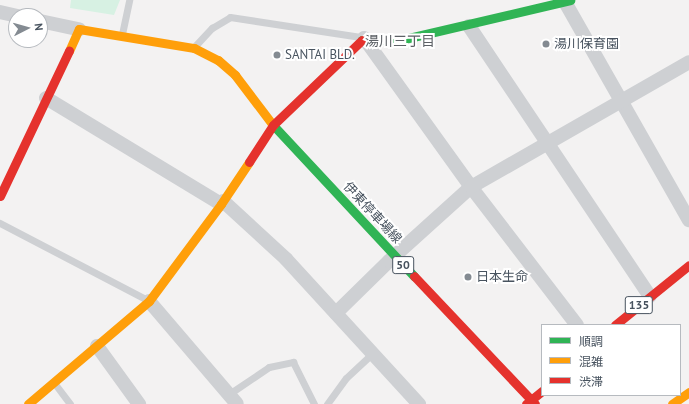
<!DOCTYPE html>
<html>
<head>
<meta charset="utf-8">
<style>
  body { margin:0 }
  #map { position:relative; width:689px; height:404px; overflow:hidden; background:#f3f2f2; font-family:"PT Sans","Noto Sans JP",sans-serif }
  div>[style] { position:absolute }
  .green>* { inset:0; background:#d7f1e3 }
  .lane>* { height:7px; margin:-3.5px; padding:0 3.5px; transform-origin:3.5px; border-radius:3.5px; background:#ced0d3 }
  .street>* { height:14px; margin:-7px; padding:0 7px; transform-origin:7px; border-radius:7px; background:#ced0d3 }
  .fast>* { height:9px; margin:-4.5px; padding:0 4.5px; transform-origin:4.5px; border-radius:4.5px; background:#30b455 }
  .slow>* { height:9px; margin:-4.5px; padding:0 4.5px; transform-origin:4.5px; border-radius:4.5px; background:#ff9f0a }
  .jam>* { height:9px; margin:-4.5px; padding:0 4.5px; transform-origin:4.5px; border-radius:4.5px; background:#e5322d }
  .dots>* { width:11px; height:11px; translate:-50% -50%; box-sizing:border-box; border:2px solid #fff; border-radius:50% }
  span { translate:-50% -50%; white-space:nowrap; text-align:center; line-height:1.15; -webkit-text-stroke:4px #fff; paint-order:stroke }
  .shield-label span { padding:1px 3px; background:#fff; border:1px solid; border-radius:3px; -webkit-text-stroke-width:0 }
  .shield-label { font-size:12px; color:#48535f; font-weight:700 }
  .poi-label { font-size:13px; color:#48535f }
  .left { translate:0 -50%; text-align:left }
  .street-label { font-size:13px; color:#48535f }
  .neighbourhood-label { font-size:14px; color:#5d6166 }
  .legend { position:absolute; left:541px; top:324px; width:140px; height:72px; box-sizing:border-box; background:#fff; border:1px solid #b6babf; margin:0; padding:5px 7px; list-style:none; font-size:12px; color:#48535f }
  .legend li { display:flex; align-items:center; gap:8px; height:20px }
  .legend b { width:20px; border:1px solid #b6babf }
  .north { position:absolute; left:8px; top:8px; width:40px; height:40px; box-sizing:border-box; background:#fff; border:1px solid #b6babf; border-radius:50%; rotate:84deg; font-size:11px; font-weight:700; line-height:16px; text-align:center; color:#48535f }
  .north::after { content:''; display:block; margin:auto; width:14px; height:18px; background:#848b92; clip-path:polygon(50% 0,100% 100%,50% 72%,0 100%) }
</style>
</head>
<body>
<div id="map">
  <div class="green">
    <i style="clip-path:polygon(71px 0,120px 0,114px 15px,70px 8px)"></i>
  </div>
  <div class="lane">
    <i style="left:122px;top:34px;width:35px;rotate:-78deg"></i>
    <i style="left:195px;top:46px;width:25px;rotate:-47deg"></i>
    <i style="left:212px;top:28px;width:21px;rotate:-31deg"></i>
    <i style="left:230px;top:17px;width:132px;rotate:8.7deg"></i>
    <i style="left:0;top:223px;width:166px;rotate:27.6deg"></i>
    <i style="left:55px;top:384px;width:25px;rotate:53deg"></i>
    <i style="left:229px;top:394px;width:48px;rotate:-34deg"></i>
    <i style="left:269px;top:367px;width:25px;rotate:-12deg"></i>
    <i style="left:293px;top:362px;width:47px;rotate:63.4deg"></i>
    <i style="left:327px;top:404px;width:32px;rotate:-54deg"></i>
    <i style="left:346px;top:378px;width:35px;rotate:-43deg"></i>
  </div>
  <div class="street">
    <i style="left:565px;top:2px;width:251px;rotate:60.4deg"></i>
    <i style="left:0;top:12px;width:18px;rotate:13deg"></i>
    <i style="left:40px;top:21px;width:40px;rotate:12deg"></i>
    <i style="left:469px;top:26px;width:325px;rotate:56.2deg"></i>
    <i style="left:364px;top:38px;width:183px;rotate:54.3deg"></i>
    <i style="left:471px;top:187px;width:174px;rotate:52.5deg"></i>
    <i style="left:46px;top:98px;width:205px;rotate:31.2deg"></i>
    <i style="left:223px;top:201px;width:86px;rotate:42.6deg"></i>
    <i style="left:286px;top:259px;width:197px;rotate:47.5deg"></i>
    <i style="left:149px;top:301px;width:135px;rotate:49.5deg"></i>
    <i style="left:336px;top:313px;width:74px;rotate:-44.5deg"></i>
    <i style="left:389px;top:261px;width:110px;rotate:-42.1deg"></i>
    <i style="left:471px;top:187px;width:251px;rotate:-29.8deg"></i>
    <i style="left:97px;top:346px;width:72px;rotate:54.1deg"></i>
  </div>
  <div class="fast">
    <i style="left:362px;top:40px;width:38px"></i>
    <i style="left:400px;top:40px;width:175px;rotate:-13.2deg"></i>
    <i style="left:273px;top:125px;width:207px;rotate:47deg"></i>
  </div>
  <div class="slow">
    <i style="left:69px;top:51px;width:24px;rotate:-66deg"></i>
    <i style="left:79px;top:29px;width:117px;rotate:9.4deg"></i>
    <i style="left:194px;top:48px;width:27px;rotate:27deg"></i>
    <i style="left:218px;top:60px;width:23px;rotate:41deg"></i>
    <i style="left:235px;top:75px;width:63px;rotate:52.8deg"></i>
    <i style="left:28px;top:404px;width:159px;rotate:-40.4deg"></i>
    <i style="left:149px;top:301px;width:121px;rotate:-53.4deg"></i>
    <i style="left:221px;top:204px;width:50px;rotate:-56.3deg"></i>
    <i style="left:672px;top:404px;width:21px;rotate:-35deg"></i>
  </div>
  <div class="jam">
    <i style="left:249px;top:162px;width:44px;rotate:-57deg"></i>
    <i style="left:273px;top:125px;width:123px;rotate:-43.7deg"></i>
    <i style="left:0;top:196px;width:161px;rotate:-64.6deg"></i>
    <i style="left:414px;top:276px;width:176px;rotate:46.6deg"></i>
    <i style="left:615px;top:325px;width:95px;rotate:-39deg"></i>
    <i style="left:526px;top:404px;width:21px;rotate:-39deg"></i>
  </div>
  <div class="dots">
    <i style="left:546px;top:44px;background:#848b92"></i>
    <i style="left:277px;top:55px;background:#848b92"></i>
    <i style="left:468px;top:277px;background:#848b92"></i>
  </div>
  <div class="shield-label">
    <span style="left:403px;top:265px">50</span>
    <span style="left:639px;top:305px">135</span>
  </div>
  <div class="poi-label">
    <span class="left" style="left:554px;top:44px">湯川保育園</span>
    <span class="left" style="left:285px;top:55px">SANTAI BLD.</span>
    <span class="left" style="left:476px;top:277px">日本生命</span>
  </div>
  <div class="street-label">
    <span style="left:372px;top:213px;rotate:47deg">伊東停車場線</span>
  </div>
  <div class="neighbourhood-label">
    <span style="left:400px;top:41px">湯川三丁目</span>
  </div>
  <ul class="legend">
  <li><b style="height:5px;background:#30b455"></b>順調</li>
  <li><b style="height:5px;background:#ff9f0a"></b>混雑</li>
  <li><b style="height:5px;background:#e5322d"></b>渋滞</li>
  </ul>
  <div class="north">N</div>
</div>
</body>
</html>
